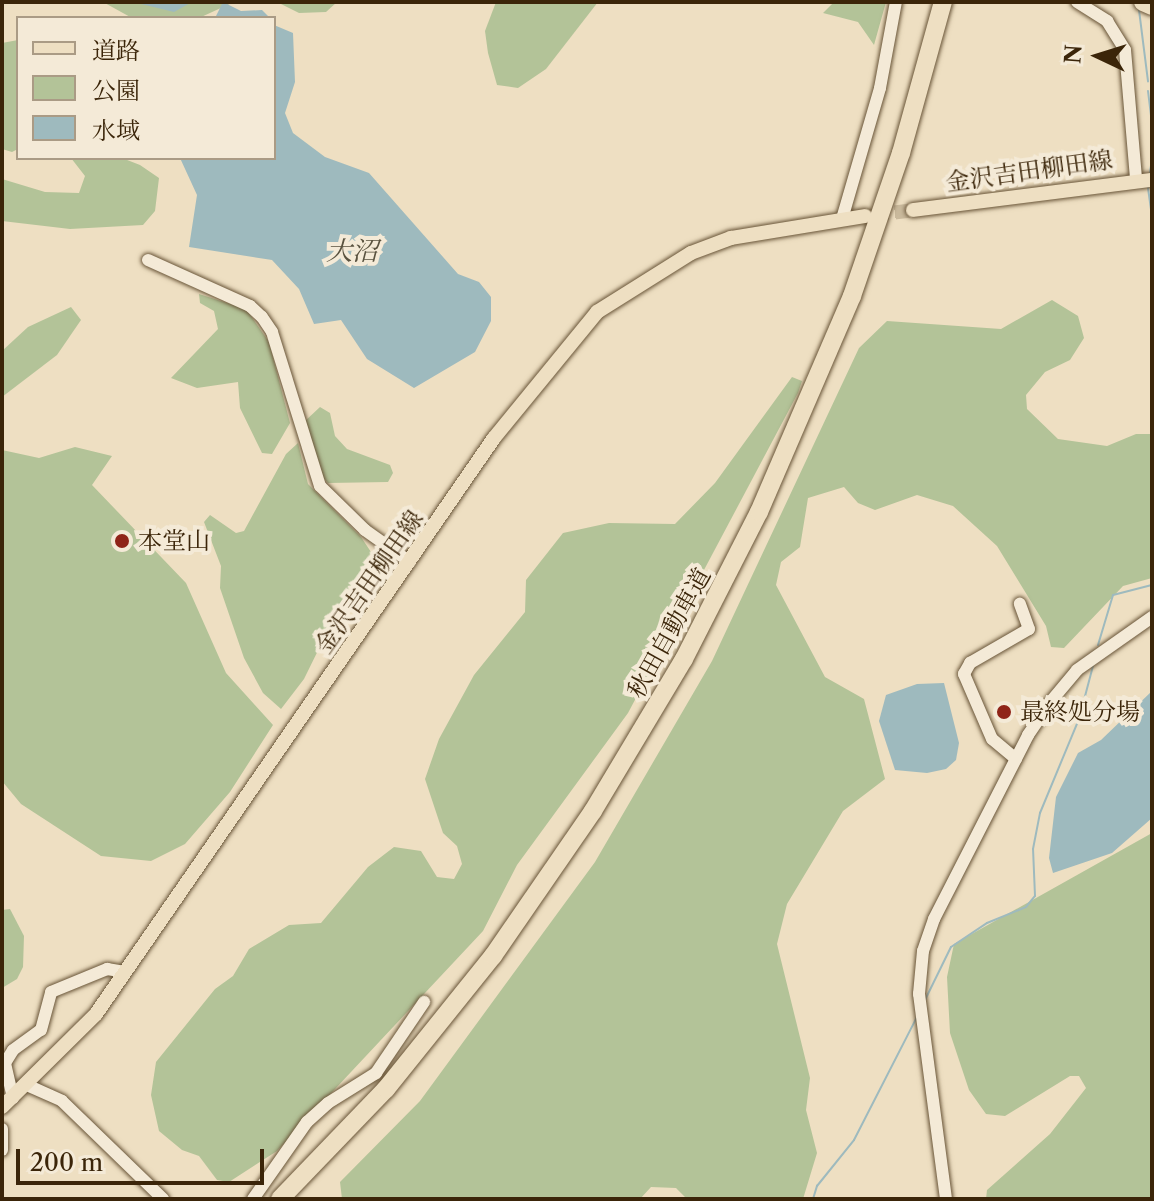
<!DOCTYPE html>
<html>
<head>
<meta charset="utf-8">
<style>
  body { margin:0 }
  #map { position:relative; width:1154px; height:1201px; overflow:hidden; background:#eedfc2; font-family:"Libre Caslon Text","Noto Serif JP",serif }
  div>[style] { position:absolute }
  .green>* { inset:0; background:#b3c398 }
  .water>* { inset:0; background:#9ebabe }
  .stream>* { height:2px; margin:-1px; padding:0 1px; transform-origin:1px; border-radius:1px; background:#9ebabe }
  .major-tunnel>* { height:14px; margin-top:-7px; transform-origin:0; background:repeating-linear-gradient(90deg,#caba9d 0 14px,transparent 0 21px) }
  .roads { filter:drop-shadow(0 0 2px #685437) drop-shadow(0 0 2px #685437) }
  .minor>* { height:12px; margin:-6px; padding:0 6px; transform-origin:6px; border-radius:6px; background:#f4ead7 }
  .major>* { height:14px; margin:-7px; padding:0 7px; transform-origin:7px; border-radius:7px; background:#eedfc2 }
  .highway>* { height:18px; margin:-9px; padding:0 9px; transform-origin:9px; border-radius:9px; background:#eedfc2 }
  .dots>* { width:22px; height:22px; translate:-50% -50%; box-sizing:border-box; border:4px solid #f4ead7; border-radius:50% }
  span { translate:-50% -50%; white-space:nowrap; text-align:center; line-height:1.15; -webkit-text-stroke:8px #f4ead7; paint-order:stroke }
  .street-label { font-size:24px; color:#3b2509 }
  .poi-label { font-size:24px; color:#3b2509 }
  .left { translate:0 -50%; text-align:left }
  .water-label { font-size:26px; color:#59523f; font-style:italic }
  .frame { position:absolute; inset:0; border:4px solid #3b2509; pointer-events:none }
  .legend { position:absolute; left:16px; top:16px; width:260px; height:144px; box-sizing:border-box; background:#f4ead7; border:2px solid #aa9b85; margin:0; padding:10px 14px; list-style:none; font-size:24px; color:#3b2509 }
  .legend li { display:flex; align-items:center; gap:16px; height:40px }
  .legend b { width:40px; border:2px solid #aa9b85 }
  .north { position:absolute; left:1058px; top:16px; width:80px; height:80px; -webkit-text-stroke:6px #f4ead7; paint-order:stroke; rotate:274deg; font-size:22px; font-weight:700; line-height:32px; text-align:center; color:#3b2509 }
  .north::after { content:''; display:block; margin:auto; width:28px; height:36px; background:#3b2509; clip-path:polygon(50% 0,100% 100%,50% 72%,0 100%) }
  .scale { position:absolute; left:16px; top:1149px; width:248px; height:36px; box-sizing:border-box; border:4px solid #3b2509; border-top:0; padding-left:10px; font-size:24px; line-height:28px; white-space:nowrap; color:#3b2509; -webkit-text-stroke:6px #f4ead7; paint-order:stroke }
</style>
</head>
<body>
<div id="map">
  <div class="green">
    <i style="clip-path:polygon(103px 2px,234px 2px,199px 18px,132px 18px)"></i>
    <i style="clip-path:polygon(337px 2px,326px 12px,299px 13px,281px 4px)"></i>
    <i style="clip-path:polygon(496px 2px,598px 2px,546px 69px,518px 88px,497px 85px,488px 53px,485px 31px)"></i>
    <i style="clip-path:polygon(834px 2px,886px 2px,874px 45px,858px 22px,823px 13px)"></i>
    <i style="clip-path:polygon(18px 40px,18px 149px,12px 152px,2px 149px,2px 43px)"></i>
    <i style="clip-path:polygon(71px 158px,122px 158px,140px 165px,159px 178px,155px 211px,143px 225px,70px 229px,2px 221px,2px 179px,45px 192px,79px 193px,85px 176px)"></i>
    <i style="clip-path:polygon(199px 294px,246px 309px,269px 342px,290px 423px,272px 454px,262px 453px,240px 408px,238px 382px,197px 388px,171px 378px,218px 329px,214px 311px,200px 303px)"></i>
    <i style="clip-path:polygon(1052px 300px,1078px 316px,1084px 338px,1070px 360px,1045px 372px,1026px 395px,1027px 409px,1058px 439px,1107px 446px,1136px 434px,1152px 434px,1152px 578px,1123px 586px,1064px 648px,1051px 647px,1046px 626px,997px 546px,953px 506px,917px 495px,875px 510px,858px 503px,844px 487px,808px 498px,800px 547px,781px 562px,776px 585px,825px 677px,864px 699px,885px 779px,843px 811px,787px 904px,777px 944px,810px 1078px,806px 1110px,817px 1153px,803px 1199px,687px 1199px,676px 1188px,651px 1187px,640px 1199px,342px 1199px,340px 1182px,420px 1101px,595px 862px,712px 661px,859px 348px,887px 321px,1001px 329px)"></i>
    <i style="clip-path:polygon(71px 307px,81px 320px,57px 355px,2px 397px,2px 351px,28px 327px)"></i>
    <i style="clip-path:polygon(792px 377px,802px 381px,798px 393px,628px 713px,517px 865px,483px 931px,277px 1151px,229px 1182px,217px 1180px,199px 1156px,182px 1150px,159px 1131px,151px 1095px,156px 1062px,215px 989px,233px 976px,249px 949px,289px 925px,321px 923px,368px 867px,394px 847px,421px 851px,437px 877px,454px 879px,462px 864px,457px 846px,443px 833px,425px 779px,439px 739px,474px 675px,525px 612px,526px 580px,563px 533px,609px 523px,675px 524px,715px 483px)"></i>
    <i style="clip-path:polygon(320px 407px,330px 413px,335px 436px,347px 449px,390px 465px,393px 473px,388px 482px,328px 483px,319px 473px,304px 422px)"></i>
    <i style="clip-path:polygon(298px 443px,308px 484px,361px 537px,371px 552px,374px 574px,372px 586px,354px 609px,333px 620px,304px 679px,281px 709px,263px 693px,244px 658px,220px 588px,221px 566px,204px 522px,210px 515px,236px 533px,244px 531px,286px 454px)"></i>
    <i style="clip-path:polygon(75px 447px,112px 456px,92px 485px,186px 583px,226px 673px,273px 725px,230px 792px,185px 844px,151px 861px,101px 856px,21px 804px,2px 781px,2px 450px,39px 458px)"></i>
    <i style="clip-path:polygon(1152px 833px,1152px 1199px,986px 1199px,987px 1190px,1050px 1134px,1086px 1088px,1079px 1076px,1070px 1076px,1005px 1116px,986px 1114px,969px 1090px,950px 1033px,947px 977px,954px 944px)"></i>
    <i style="clip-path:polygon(10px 909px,24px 936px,23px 967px,17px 979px,2px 988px,2px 910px)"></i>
  </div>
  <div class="water">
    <i style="clip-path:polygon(133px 2px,192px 2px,174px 12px)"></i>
    <i style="clip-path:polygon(223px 2px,241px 11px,262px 10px,270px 18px,215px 18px)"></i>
    <i style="clip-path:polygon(274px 25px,293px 33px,295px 82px,285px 113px,293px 133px,325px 157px,369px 173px,458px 274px,479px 282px,491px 297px,491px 321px,475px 352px,414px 388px,367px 359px,341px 320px,314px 324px,299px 289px,272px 260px,189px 247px,197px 195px,180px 158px,274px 158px)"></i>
    <i style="clip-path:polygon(944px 683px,959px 743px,956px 760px,946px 769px,927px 773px,895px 770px,879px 721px,886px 695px,917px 684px)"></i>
    <i style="clip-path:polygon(1152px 691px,1152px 818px,1112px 853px,1053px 873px,1049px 858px,1056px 797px,1078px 753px,1101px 740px)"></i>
  </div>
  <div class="stream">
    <i style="left:1139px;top:10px;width:72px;rotate:82.8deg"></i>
    <i style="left:1148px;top:91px;width:31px;rotate:83deg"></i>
    <i style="left:1150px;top:172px;width:13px;rotate:-81deg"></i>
    <i style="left:1148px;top:188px;width:27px;rotate:82deg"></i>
    <i style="left:1098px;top:645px;width:52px;rotate:-73.3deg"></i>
    <i style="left:1113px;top:595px;width:40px;rotate:-14.4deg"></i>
    <i style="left:925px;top:1000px;width:59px;rotate:-63.9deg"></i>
    <i style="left:951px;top:947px;width:43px;rotate:-33.7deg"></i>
    <i style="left:987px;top:923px;width:42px;rotate:-22.3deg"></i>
    <i style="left:1026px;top:907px;width:14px;rotate:-51deg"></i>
    <i style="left:1035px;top:896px;width:47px;rotate:-92.4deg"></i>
    <i style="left:1033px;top:849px;width:37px;rotate:-79deg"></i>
    <i style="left:1040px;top:813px;width:102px;rotate:-67.5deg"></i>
    <i style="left:1079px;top:719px;width:55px;rotate:-75.2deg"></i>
    <i style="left:813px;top:1199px;width:14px;rotate:-73deg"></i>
    <i style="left:817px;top:1186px;width:59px;rotate:-51.2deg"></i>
    <i style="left:854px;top:1140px;width:138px;rotate:-62.9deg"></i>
  </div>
  <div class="major-tunnel">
    <i style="left:874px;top:215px;width:39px;rotate:-7deg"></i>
  </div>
  <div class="roads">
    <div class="minor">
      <i style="left:1077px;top:2px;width:36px;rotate:32deg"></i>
      <i style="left:1107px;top:21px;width:34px;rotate:58deg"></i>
      <i style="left:1125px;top:50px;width:129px;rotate:85.1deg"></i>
      <i style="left:842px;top:219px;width:136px;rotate:-73.8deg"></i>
      <i style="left:880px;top:88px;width:87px;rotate:-79.5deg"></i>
      <i style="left:148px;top:260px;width:112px;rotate:24.3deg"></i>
      <i style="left:250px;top:306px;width:16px;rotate:43deg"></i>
      <i style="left:262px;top:317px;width:18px;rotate:56deg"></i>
      <i style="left:272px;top:332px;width:161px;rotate:72.7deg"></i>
      <i style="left:320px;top:486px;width:63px;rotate:44.4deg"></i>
      <i style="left:365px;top:530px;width:55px;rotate:35.4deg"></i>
      <i style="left:1016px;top:759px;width:31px;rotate:-140deg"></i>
      <i style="left:992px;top:739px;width:71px;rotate:-113.3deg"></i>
      <i style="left:964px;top:674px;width:13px;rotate:-61deg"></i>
      <i style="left:970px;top:663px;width:68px;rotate:-30deg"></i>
      <i style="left:1029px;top:629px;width:27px;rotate:-110deg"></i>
      <i style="left:29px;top:1086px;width:36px;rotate:24deg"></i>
      <i style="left:62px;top:1101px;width:141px;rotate:44.1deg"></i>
      <i style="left:13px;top:1098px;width:36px;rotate:-103deg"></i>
      <i style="left:5px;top:1063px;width:15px;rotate:-58deg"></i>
      <i style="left:13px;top:1050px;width:34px;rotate:-36deg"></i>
      <i style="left:41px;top:1030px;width:39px;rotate:-75deg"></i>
      <i style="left:51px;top:992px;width:61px;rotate:-22.3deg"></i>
      <i style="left:107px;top:969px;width:18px;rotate:9deg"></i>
      <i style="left:2px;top:1129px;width:21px;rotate:90deg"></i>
      <i style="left:253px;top:1199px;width:94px;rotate:-55deg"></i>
      <i style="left:307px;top:1122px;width:28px;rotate:-42deg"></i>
      <i style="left:328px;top:1103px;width:57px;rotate:-32deg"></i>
      <i style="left:376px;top:1073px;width:86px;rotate:-55.9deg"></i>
      <i style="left:946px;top:1199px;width:207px;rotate:-97.5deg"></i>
      <i style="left:919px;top:994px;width:43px;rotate:-84.7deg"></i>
      <i style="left:923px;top:951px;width:34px;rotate:-71deg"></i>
      <i style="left:934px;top:919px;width:207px;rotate:-62.9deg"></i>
      <i style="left:1028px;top:735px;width:42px;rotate:-55.6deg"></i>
      <i style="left:1052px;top:700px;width:39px;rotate:-50deg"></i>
      <i style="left:1077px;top:670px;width:92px;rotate:-35.2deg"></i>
    </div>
    <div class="major">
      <i style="left:913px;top:210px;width:241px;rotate:-7.2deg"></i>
      <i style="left:2px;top:1107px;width:132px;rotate:-44.7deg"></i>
      <i style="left:96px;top:1014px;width:700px;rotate:-55.36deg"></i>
      <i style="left:494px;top:438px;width:163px;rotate:-50.7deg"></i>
      <i style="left:597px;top:312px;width:111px;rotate:-32.1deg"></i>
      <i style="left:691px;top:253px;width:43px;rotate:-20.6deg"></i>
      <i style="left:731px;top:238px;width:136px;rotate:-9.3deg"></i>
    </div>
    <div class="highway">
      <i style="left:1143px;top:2px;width:10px;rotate:24deg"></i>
      <i style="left:280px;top:1199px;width:153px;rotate:-46.1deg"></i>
      <i style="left:386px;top:1089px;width:171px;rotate:-51.2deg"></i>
      <i style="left:493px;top:956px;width:176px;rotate:-55.4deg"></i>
      <i style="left:593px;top:811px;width:177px;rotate:-59.1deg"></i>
      <i style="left:684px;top:659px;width:165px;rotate:-63deg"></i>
      <i style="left:759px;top:512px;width:235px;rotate:-66.7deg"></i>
      <i style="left:852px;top:296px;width:151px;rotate:-71.1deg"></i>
      <i style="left:901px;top:153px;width:157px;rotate:-74.5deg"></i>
    </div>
  </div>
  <div class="dots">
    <i style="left:122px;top:541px;background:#8f2418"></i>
    <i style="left:1004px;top:712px;background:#8f2418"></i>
  </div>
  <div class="street-label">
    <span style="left:1029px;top:171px;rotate:-8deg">金沢吉田柳田線</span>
    <span style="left:369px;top:582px;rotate:-55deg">金沢吉田柳田線</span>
    <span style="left:669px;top:633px;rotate:-61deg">秋田自動車道</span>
  </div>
  <div class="poi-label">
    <span class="left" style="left:138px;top:541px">本堂山</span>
    <span class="left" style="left:1020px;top:712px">最終処分場</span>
  </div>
  <div class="water-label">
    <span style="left:352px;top:252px">大沼</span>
  </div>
  <div class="frame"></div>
  <ul class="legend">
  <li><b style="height:10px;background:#eedfc2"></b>道路</li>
  <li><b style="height:22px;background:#b3c398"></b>公園</li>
  <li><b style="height:22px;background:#9ebabe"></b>水域</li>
  </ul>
  <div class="north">N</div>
  <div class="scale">200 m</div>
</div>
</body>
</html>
